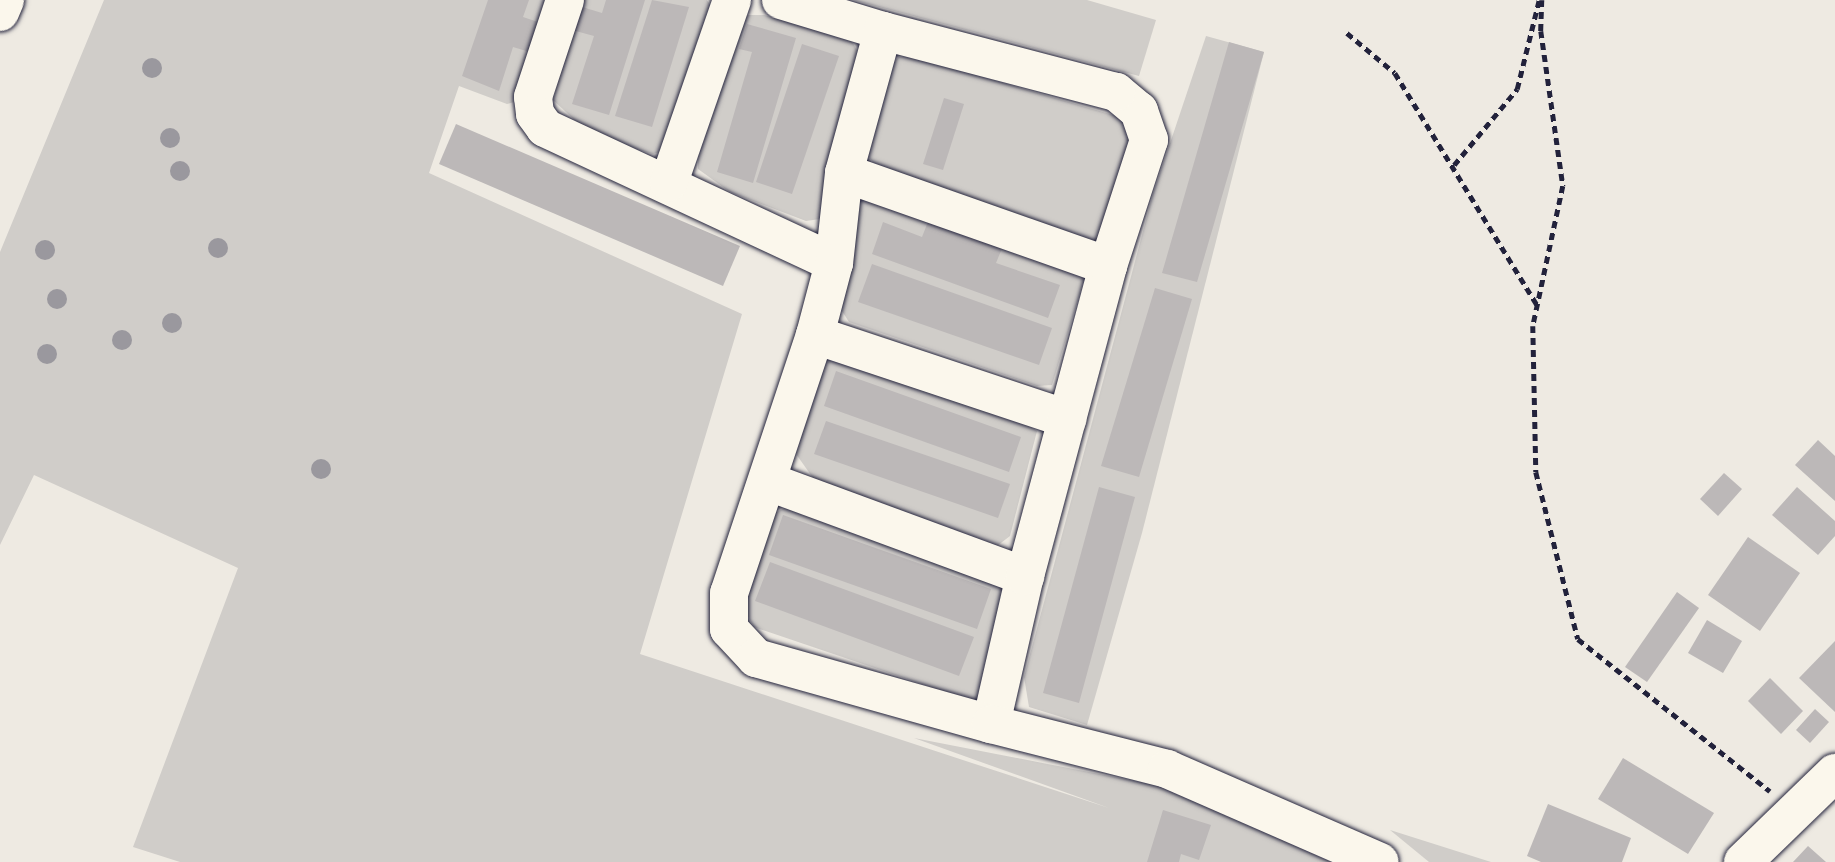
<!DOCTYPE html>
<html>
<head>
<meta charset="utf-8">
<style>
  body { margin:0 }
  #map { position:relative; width:1835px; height:862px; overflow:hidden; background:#eeeae2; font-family:"Comic Neue",sans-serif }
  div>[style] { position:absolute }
  .green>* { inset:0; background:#d0cdc9 }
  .building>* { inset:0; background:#bcb8b8 }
  .path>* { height:4.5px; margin-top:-2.25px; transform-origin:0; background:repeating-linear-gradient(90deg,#22223b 0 7px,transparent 0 12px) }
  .roads { filter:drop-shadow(0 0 2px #22223b) drop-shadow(0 0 2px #22223b) }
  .minor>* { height:38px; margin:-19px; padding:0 19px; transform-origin:19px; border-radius:19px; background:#fbf7ec }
  .trees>* { width:20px; height:20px; margin:-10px; border-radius:50%; background:#9a989e }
  span { translate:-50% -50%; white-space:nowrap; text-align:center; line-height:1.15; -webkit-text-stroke:5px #fbf7ec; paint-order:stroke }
</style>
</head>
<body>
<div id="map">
  <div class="green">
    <i style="clip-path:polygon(104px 0,551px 0,518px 101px,507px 104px,459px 86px,429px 173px,742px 314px,640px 654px,1109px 808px,914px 738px,1166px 787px,1331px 862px,180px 862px,133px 847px,238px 568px,34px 475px,0 545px,0 252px)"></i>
    <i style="clip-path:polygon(582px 0,707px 0,714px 11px,663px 151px,653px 154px,636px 149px,580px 125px,553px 100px)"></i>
    <i style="clip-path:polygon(853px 0,1087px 0,1156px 20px,1139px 76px)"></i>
    <i style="clip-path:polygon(748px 15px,764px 15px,851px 40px,859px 54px,820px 219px,806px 221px,730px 192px,698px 169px,698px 147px,738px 24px)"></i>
    <i style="clip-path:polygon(1206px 36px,1264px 52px,1142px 533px,1087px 725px,1029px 707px,1024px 677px,1153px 194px)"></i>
    <i style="clip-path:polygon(911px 56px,1120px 117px,1132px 140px,1096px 242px,877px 167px,867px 155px,886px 69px,899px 57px)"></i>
    <i style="clip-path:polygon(864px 193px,1073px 267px,1084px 280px,1052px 385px,1037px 386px,849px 322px,840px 308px,855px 202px)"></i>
    <i style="clip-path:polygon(839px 356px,1017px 418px,1037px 431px,1010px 536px,997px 546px,813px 478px,796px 454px,821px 366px)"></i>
    <i style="clip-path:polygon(790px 505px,1004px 580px,978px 703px,754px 627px,742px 606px,775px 513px)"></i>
    <i style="clip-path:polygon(1390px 830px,1491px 862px,1429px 862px)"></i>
  </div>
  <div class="building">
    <i style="clip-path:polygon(488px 0,529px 0,523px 17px,544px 24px,533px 53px,513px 47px,499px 91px,462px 76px)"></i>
    <i style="clip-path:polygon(606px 0,645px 0,609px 115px,572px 104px,594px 36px,572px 30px,579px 6px,602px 13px)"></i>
    <i style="clip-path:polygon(652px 0,689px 7px,652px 127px,615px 116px)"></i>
    <i style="clip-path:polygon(747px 24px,796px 38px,753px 183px,717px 172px,752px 52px,739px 49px)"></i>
    <i style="clip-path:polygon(1229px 42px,1264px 52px,1197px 282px,1162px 273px)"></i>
    <i style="clip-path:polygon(802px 44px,839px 56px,792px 194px,756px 182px)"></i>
    <i style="clip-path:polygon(944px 98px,964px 104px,943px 170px,923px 164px)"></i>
    <i style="clip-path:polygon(456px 124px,740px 246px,723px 286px,439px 164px)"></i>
    <i style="clip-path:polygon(929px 219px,1003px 246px,996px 263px,1060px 285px,1048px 318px,872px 254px,883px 222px,922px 237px)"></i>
    <i style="clip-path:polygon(872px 264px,1052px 328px,1039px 365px,858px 302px)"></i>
    <i style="clip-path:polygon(1155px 288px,1192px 299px,1139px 477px,1101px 466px)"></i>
    <i style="clip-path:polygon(836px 371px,1021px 437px,1009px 472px,824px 406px)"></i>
    <i style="clip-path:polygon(826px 421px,1010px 484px,998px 518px,814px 454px)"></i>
    <i style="clip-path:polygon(1818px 440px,1835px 456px,1835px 501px,1795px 465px)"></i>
    <i style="clip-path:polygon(1724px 473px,1742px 489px,1718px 516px,1700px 499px)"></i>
    <i style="clip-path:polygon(1099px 487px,1135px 497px,1079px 703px,1043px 693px)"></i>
    <i style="clip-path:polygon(1797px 487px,1835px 521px,1835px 536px,1818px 555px,1772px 515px)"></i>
    <i style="clip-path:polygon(783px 515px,991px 589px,977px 629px,769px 555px)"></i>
    <i style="clip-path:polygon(1748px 537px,1800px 573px,1760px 631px,1708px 595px)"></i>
    <i style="clip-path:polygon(770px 562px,974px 637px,959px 676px,755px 601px)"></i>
    <i style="clip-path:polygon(1677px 592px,1699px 608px,1647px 682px,1625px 667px)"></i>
    <i style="clip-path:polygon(1707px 620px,1742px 641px,1723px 673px,1688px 653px)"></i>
    <i style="clip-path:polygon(1835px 641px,1835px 712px,1799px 678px)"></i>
    <i style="clip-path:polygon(1770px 678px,1803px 711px,1781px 734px,1748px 701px)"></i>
    <i style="clip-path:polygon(1815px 709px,1829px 722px,1810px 743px,1796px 730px)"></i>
    <i style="clip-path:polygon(1623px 758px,1714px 813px,1688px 854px,1598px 799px)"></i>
    <i style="clip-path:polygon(1548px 804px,1631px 838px,1622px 862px,1541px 862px,1527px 856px)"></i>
    <i style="clip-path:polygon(1163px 810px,1211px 825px,1199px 860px,1181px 854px,1179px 862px,1147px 862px)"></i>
    <i style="clip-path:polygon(1808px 846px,1826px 862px,1793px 862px)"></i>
  </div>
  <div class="path">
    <i style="left:1542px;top:0;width:31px;rotate:92deg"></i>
    <i style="left:1541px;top:31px;width:157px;rotate:81.9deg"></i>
    <i style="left:1563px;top:186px;width:143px;rotate:102.1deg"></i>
    <i style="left:1533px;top:326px;width:146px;rotate:88.8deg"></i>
    <i style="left:1536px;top:472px;width:172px;rotate:75.9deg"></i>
    <i style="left:1578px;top:639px;width:245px;rotate:38.4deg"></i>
    <i style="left:1347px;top:33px;width:62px;rotate:39.8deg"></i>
    <i style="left:1395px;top:73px;width:272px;rotate:58.5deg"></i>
    <i style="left:1454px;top:165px;width:99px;rotate:-50.3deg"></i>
    <i style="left:1517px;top:89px;width:92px;rotate:-76.1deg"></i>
  </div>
  <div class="roads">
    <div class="minor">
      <i style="left:565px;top:0;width:102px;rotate:108.3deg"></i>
      <i style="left:533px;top:97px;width:17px;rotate:83deg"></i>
      <i style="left:535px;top:114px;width:17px;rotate:54deg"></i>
      <i style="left:545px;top:128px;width:319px;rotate:25deg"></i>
      <i style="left:781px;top:0;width:107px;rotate:16.9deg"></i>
      <i style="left:0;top:12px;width:13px;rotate:-67deg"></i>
      <i style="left:844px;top:173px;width:280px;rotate:19.4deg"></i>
      <i style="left:669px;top:182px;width:193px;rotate:-70.9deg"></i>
      <i style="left:815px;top:335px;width:266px;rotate:18.4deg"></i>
      <i style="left:769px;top:482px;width:273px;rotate:20.2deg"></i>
      <i style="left:991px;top:724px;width:152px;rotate:-77.1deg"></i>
      <i style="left:1025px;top:576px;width:321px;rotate:-75deg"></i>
      <i style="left:1108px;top:266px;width:133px;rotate:-72deg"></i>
      <i style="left:1149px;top:140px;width:31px;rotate:-109deg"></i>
      <i style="left:1139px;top:111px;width:30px;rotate:-140deg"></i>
      <i style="left:1116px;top:92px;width:241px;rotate:-165.3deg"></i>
      <i style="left:883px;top:31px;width:147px;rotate:105.4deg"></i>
      <i style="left:844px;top:173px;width:91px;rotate:96.3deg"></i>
      <i style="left:834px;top:263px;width:74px;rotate:104.8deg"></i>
      <i style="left:815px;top:335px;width:272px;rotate:108.4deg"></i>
      <i style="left:729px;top:593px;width:36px;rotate:90deg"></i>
      <i style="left:729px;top:629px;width:40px;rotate:47deg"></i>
      <i style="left:756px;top:658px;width:244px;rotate:15.7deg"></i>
      <i style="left:991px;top:724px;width:182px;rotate:14.3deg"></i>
      <i style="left:1167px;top:769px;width:232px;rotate:23.6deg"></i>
      <i style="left:1743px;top:862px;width:128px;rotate:-44.1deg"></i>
    </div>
  </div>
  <div class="trees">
    <i style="left:152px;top:68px"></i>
    <i style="left:170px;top:138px"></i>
    <i style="left:180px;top:171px"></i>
    <i style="left:218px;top:248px"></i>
    <i style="left:45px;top:250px"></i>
    <i style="left:57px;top:299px"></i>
    <i style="left:172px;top:323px"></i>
    <i style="left:122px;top:340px"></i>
    <i style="left:47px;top:354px"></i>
    <i style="left:321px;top:469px"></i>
  </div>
</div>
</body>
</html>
